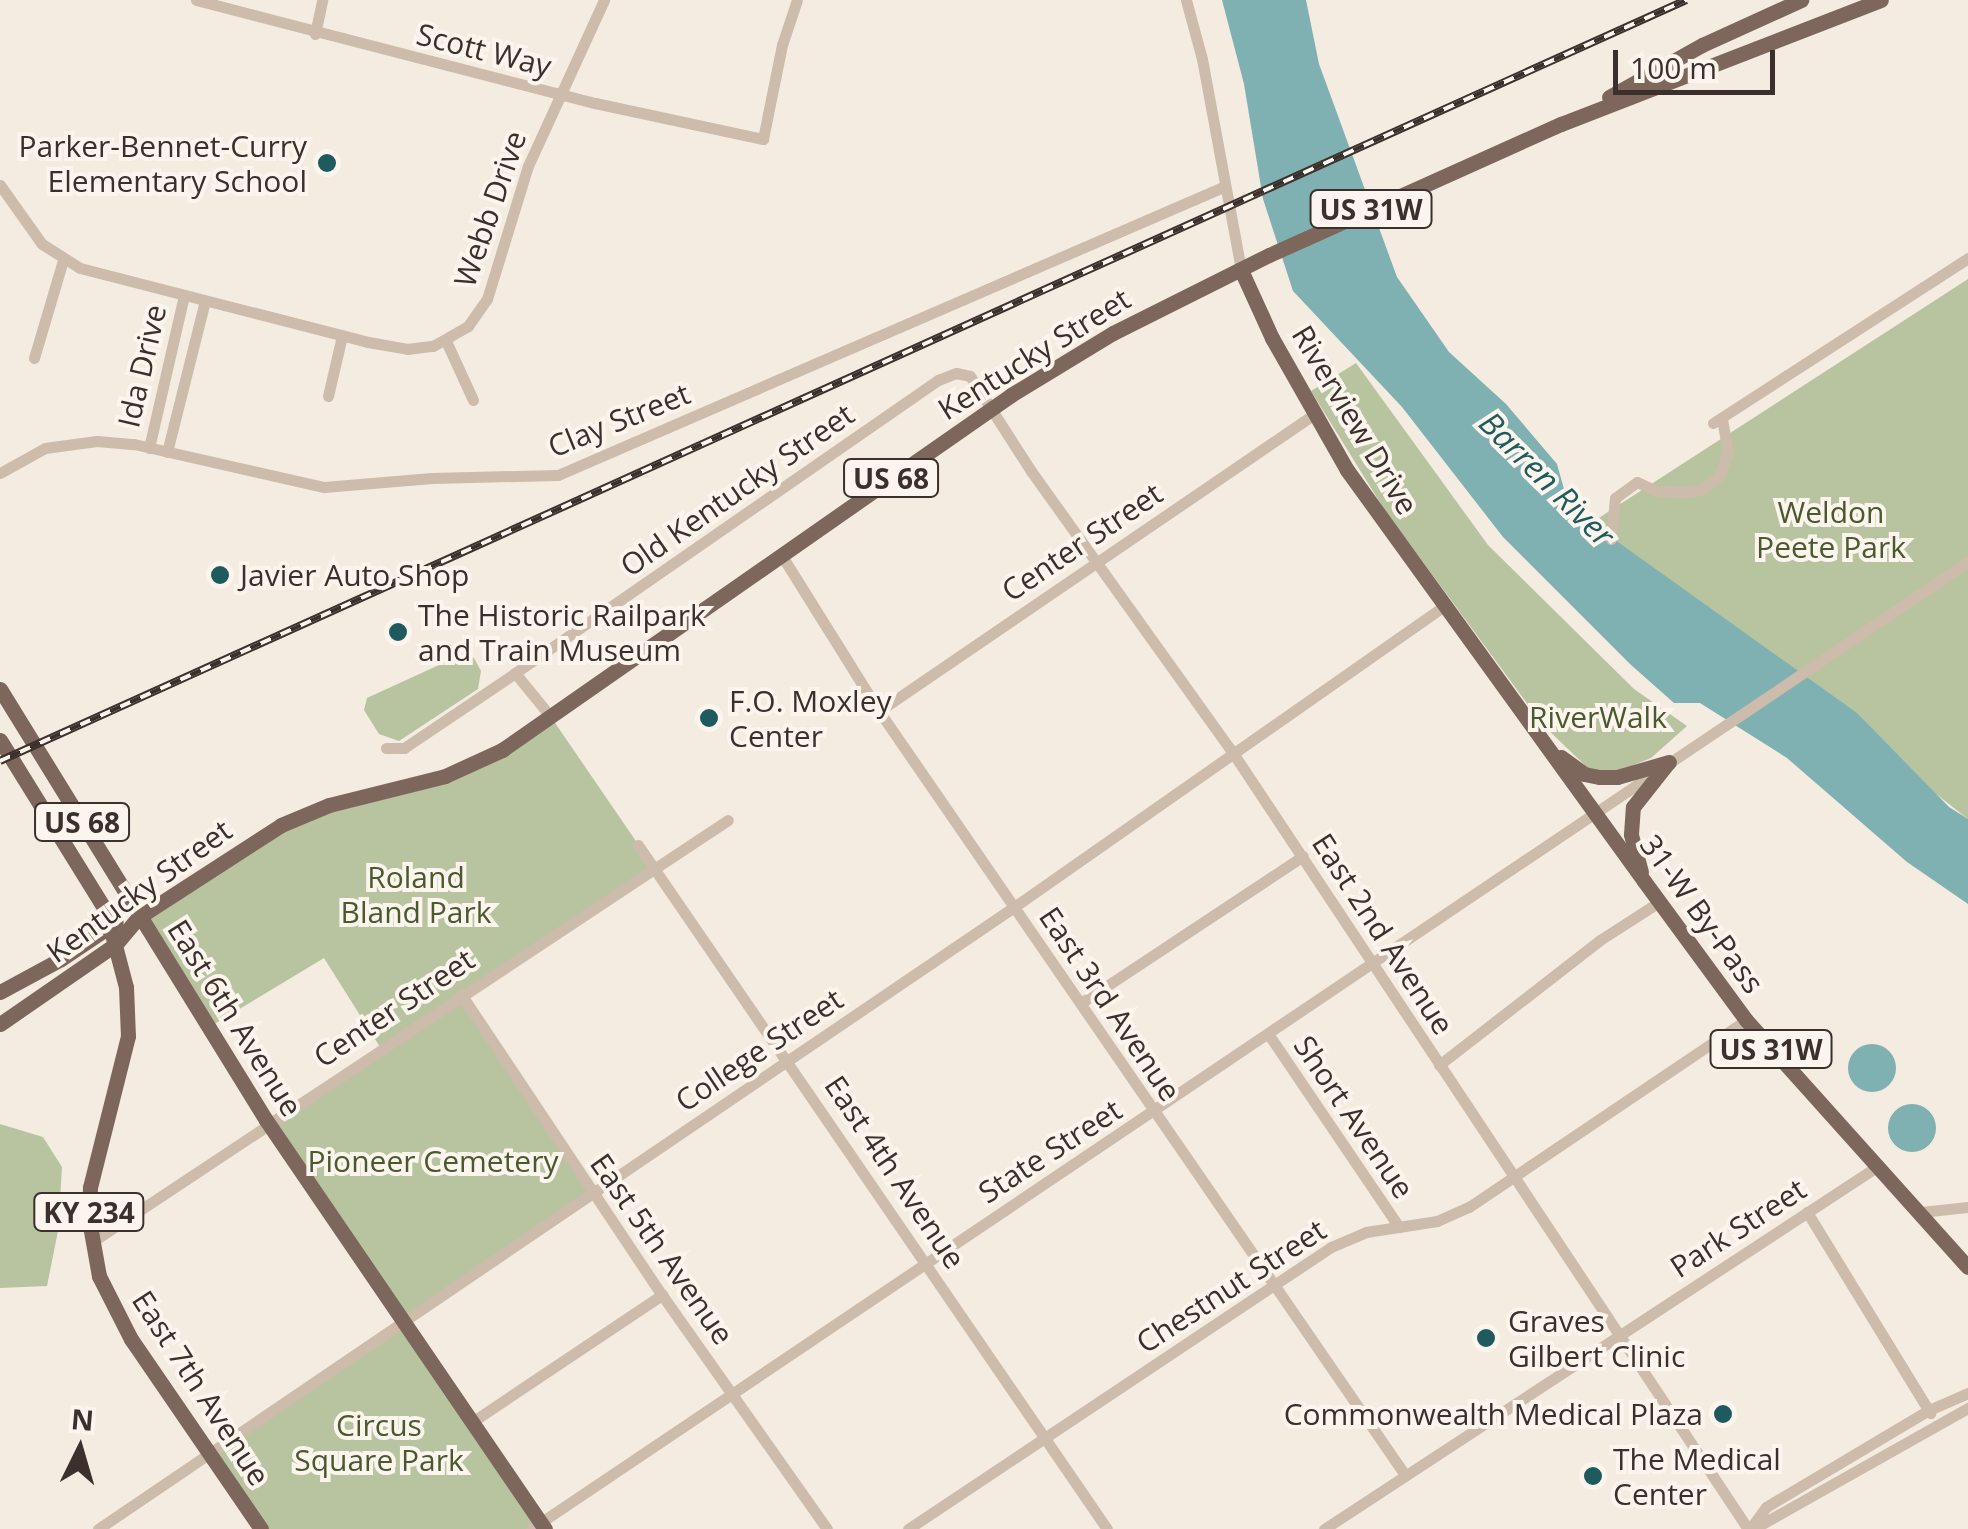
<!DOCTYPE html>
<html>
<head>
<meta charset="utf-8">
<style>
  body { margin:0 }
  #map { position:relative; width:1968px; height:1529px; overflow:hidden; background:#f4ebe1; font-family:"Open Sans",sans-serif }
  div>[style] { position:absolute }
  .green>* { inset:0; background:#b8c4a0 }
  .water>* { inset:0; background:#7fb0b2 }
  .round { border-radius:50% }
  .minor>* { height:11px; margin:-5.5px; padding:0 5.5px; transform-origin:5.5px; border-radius:5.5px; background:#cdbbac }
  .major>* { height:15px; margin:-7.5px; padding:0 7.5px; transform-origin:7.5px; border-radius:7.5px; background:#7d675c }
  .rail>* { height:8px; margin-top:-4px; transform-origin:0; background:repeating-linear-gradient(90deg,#fbf5ee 0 11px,#3b302b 0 22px); box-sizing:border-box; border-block:2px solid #3b302b }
  .dots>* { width:28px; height:28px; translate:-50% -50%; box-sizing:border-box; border:5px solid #fbf5ee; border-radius:50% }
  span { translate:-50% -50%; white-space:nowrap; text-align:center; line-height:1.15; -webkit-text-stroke:8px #fbf5ee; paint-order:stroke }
  .shield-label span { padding:2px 8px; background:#fbf5ee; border:2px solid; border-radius:8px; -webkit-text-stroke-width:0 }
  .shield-label { font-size:28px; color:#3b302b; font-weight:700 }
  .street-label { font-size:30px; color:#3b302b }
  .poi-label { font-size:30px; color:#3b302b }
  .right { translate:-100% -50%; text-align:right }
  .left { translate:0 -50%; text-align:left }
  .park-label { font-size:30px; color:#4a5a2e }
  .water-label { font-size:32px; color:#1f5a5e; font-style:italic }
  .north { position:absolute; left:30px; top:1399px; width:100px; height:100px; -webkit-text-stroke:8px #fbf5ee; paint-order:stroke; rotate:5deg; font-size:28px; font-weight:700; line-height:40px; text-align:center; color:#3b302b }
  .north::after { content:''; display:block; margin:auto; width:35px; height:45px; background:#3b302b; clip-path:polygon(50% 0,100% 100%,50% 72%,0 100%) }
  .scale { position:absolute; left:1613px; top:50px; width:162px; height:45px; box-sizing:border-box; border:5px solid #3b302b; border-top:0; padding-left:12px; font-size:30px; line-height:35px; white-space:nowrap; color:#3b302b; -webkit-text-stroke:8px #fbf5ee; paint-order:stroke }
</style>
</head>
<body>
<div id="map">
  <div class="green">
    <i style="clip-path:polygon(1968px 279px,1968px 819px,1591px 523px)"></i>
    <i style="clip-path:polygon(1356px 363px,1488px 545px,1634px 689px,1687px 726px,1651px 758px,1617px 772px,1591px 771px,1543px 725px,1384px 509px,1311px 391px)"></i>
    <i style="clip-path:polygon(463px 654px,474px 658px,481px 671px,478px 689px,399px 741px,379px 734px,364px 710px,367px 698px)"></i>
    <i style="clip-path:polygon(551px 717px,653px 866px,461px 993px,592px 1193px,403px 1321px,541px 1523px,531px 1529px,261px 1529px,209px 1454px,402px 1321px,266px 1120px,380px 1047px,324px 958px,208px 1028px,139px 917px,288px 822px,423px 783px)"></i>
    <i style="clip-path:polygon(0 1124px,43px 1137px,62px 1167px,58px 1231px,47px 1286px,0 1288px)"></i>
  </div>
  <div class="water">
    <i style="clip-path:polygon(1222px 0,1306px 0,1319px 64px,1397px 277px,1449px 352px,1506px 404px,1557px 464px,1569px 507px,1857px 713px,1949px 807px,1968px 819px,1968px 904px,1907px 862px,1787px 758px,1700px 703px,1674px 703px,1630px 664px,1503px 537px,1402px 407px,1293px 291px,1263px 199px,1244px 84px)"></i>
    <i class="round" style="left:1848px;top:1044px;width:48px;height:48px"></i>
    <i class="round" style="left:1888px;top:1104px;width:48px;height:48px"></i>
  </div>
  <div class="minor">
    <i style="left:196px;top:0;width:412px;rotate:14.5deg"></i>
    <i style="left:595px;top:103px;width:172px;rotate:12.1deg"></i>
    <i style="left:763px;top:139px;width:96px;rotate:-78.6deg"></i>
    <i style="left:782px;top:45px;width:47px;rotate:-71.6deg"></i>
    <i style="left:1186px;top:0;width:61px;rotate:74.8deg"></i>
    <i style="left:1202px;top:59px;width:215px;rotate:79.5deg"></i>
    <i style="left:315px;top:34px;width:35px;rotate:-78deg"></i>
    <i style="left:0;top:185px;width:72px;rotate:54.6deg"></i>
    <i style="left:42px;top:244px;width:45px;rotate:32.3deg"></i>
    <i style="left:80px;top:268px;width:297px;rotate:14.4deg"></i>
    <i style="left:368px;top:342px;width:40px;rotate:10deg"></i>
    <i style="left:407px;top:349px;width:26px;rotate:-7deg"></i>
    <i style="left:433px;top:346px;width:40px;rotate:-29.7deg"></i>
    <i style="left:468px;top:326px;width:33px;rotate:-55deg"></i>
    <i style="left:487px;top:299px;width:139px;rotate:-72.9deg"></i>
    <i style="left:528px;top:166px;width:183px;rotate:-65.4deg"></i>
    <i style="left:446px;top:341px;width:65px;rotate:65.4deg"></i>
    <i style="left:34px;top:358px;width:102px;rotate:-73.5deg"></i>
    <i style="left:328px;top:396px;width:62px;rotate:-76.9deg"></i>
    <i style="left:1713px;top:423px;width:304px;rotate:-32.9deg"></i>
    <i style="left:149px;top:448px;width:157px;rotate:-77.1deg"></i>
    <i style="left:167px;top:452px;width:156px;rotate:-75.9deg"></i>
    <i style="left:0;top:473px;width:51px;rotate:-29.1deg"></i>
    <i style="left:45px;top:448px;width:52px;rotate:-7.7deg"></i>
    <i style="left:97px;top:441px;width:37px;rotate:5deg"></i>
    <i style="left:134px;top:444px;width:195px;rotate:12.8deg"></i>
    <i style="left:324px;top:487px;width:108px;rotate:-4.8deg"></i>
    <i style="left:432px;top:478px;width:126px;rotate:-1.4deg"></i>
    <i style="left:558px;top:475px;width:725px;rotate:-23.42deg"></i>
    <i style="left:1611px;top:539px;width:41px;rotate:-84.4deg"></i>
    <i style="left:1615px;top:498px;width:27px;rotate:-36deg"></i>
    <i style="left:1637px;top:482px;width:21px;rotate:25deg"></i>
    <i style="left:1656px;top:491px;width:30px;rotate:2deg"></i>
    <i style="left:1686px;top:492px;width:17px;rotate:-10deg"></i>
    <i style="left:1703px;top:489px;width:21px;rotate:-39deg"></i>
    <i style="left:1719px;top:476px;width:25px;rotate:-69deg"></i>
    <i style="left:1728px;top:453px;width:36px;rotate:-100deg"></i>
    <i style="left:782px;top:556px;width:183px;rotate:58deg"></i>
    <i style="left:879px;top:711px;width:928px;rotate:55.45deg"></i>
    <i style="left:515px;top:673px;width:57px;rotate:50.7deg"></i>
    <i style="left:879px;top:711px;width:525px;rotate:-34.3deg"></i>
    <i style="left:386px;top:748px;width:18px"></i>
    <i style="left:404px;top:748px;width:134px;rotate:-34deg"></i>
    <i style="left:515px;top:673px;width:515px;rotate:-34.71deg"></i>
    <i style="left:938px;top:380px;width:19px;rotate:-21deg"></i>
    <i style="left:956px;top:373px;width:14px;rotate:12deg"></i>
    <i style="left:970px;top:376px;width:113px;rotate:57.3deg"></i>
    <i style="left:1031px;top:471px;width:347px;rotate:54.4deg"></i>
    <i style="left:1233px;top:753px;width:931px;rotate:56.43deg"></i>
    <i style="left:638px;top:845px;width:829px;rotate:55.56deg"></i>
    <i style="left:461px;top:994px;width:362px;rotate:56.3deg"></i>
    <i style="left:662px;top:1295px;width:286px;rotate:54.8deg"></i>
    <i style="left:1081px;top:1003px;width:266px;rotate:-33.5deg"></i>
    <i style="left:1269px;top:1035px;width:232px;rotate:55.9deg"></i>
    <i style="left:1439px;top:1065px;width:204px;rotate:-37.8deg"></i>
    <i style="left:1600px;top:940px;width:70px;rotate:-32.8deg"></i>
    <i style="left:1807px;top:1212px;width:236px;rotate:58.5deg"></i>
    <i style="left:1921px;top:1212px;width:47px;rotate:-6.1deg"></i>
    <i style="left:92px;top:1242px;width:763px;rotate:-33.57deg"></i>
    <i style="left:472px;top:1422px;width:229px;rotate:-33.8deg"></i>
    <i style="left:98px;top:1529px;width:1107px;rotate:-34.18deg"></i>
    <i style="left:1014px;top:907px;width:525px;rotate:-34.99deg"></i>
    <i style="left:531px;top:1529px;width:1732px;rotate:-33.94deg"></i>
    <i style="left:908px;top:1529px;width:508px;rotate:-33.69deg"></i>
    <i style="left:1331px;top:1247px;width:38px;rotate:-23deg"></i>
    <i style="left:1366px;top:1232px;width:72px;rotate:-8.8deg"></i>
    <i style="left:1437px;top:1221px;width:35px;rotate:-24deg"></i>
    <i style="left:1469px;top:1207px;width:334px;rotate:-34deg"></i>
    <i style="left:1324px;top:1529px;width:662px;rotate:-33.23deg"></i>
    <i style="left:1750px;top:1529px;width:27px;rotate:-54deg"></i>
    <i style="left:1766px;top:1507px;width:190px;rotate:-30.8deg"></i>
    <i style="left:1929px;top:1410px;width:43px;rotate:-23.6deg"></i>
    <i style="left:1753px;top:1529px;width:247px;rotate:-29.4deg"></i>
  </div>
  <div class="major">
    <i style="left:1609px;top:97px;width:107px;rotate:-29.2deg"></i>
    <i style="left:1702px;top:45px;width:109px;rotate:-24.4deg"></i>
    <i style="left:1241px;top:270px;width:75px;rotate:65.5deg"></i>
    <i style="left:1272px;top:338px;width:152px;rotate:60.4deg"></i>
    <i style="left:1347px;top:470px;width:507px;rotate:54.15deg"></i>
    <i style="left:1644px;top:881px;width:172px;rotate:53.7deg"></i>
    <i style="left:1746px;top:1020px;width:332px;rotate:48.1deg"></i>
    <i style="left:0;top:689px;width:506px;rotate:58.32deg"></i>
    <i style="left:266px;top:1120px;width:495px;rotate:55.7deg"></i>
    <i style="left:0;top:740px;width:201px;rotate:58.2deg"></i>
    <i style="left:106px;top:911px;width:79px;rotate:75.3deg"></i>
    <i style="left:126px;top:987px;width:49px;rotate:87.7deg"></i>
    <i style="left:128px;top:1036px;width:156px;rotate:104.1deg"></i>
    <i style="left:90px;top:1187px;width:33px;rotate:92deg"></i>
    <i style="left:89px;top:1220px;width:57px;rotate:79.9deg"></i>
    <i style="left:99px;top:1276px;width:71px;rotate:63.1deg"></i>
    <i style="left:131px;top:1339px;width:230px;rotate:55.6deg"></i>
    <i style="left:1561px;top:757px;width:29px;rotate:36deg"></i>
    <i style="left:1584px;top:774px;width:16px;rotate:11deg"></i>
    <i style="left:1600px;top:777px;width:17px"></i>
    <i style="left:1617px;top:777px;width:54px;rotate:-16.1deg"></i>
    <i style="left:1641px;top:872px;width:39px;rotate:-105deg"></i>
    <i style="left:1631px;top:834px;width:27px;rotate:-86deg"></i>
    <i style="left:1633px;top:807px;width:55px;rotate:-51.7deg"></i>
    <i style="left:0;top:992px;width:69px;rotate:-28.4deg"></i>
    <i style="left:61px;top:959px;width:66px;rotate:-33.9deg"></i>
    <i style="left:0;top:1024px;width:141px;rotate:-34.6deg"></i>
    <i style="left:116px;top:944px;width:35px;rotate:-50deg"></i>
    <i style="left:139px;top:917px;width:169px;rotate:-32.9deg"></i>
    <i style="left:281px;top:825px;width:52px;rotate:-22.6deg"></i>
    <i style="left:329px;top:805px;width:120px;rotate:-14deg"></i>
    <i style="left:445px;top:776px;width:63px;rotate:-24.5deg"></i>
    <i style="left:502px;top:750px;width:621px;rotate:-34.89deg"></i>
    <i style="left:1011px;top:395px;width:119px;rotate:-31.3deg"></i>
    <i style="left:1113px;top:333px;width:174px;rotate:-26.6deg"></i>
    <i style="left:1269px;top:255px;width:320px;rotate:-24.2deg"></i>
    <i style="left:1561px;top:124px;width:343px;rotate:-21.2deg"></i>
  </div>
  <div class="rail">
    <i style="left:0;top:761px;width:1850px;rotate:-24.29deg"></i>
  </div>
  <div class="dots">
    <i style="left:327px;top:163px;background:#1f5a5e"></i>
    <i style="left:220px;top:575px;background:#1f5a5e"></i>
    <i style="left:398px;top:632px;background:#1f5a5e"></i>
    <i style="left:709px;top:718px;background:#1f5a5e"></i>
    <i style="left:1486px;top:1338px;background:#1f5a5e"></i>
    <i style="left:1723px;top:1414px;background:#1f5a5e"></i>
    <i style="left:1593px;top:1476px;background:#1f5a5e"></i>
  </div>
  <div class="shield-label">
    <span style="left:1371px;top:209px">US 31W</span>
    <span style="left:891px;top:478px">US 68</span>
    <span style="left:82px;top:822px">US 68</span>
    <span style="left:1771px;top:1049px">US 31W</span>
    <span style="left:89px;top:1212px">KY 234</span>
  </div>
  <div class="street-label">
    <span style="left:484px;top:50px;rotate:14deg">Scott Way</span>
    <span style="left:490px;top:209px;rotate:-71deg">Webb Drive</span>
    <span style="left:1034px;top:354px;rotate:-32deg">Kentucky Street</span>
    <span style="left:142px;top:366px;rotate:-77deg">Ida Drive</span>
    <span style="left:619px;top:420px;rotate:-22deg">Clay Street</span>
    <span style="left:1355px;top:420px;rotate:59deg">Riverview Drive</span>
    <span style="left:737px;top:490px;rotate:-35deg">Old Kentucky Street</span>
    <span style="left:1082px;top:542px;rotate:-34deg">Center Street</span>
    <span style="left:139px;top:891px;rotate:-36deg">Kentucky Street</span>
    <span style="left:1702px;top:914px;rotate:54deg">31-W By-Pass</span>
    <span style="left:1383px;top:934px;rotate:57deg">East 2nd Avenue</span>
    <span style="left:1110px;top:1004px;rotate:56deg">East 3rd Avenue</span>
    <span style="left:394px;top:1008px;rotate:-34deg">Center Street</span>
    <span style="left:235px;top:1018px;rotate:58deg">East 6th Avenue</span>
    <span style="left:759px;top:1050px;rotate:-34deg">College Street</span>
    <span style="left:1354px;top:1117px;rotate:56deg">Short Avenue</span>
    <span style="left:1050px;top:1151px;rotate:-33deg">State Street</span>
    <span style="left:895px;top:1172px;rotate:56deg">East 4th Avenue</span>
    <span style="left:1738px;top:1228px;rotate:-33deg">Park Street</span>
    <span style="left:662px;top:1249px;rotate:55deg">East 5th Avenue</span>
    <span style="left:1231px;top:1286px;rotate:-33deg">Chestnut Street</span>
    <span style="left:201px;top:1388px;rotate:57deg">East 7th Avenue</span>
  </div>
  <div class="poi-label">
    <span class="right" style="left:307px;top:163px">Parker-Bennet-Curry<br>Elementary School</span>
    <span class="left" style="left:240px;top:575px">Javier Auto Shop</span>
    <span class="left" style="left:418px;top:632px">The Historic Railpark<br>and Train Museum</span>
    <span class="left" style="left:729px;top:718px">F.O. Moxley<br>Center</span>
    <span class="left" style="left:1508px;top:1338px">Graves<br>Gilbert Clinic</span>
    <span class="right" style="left:1703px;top:1414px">Commonwealth Medical Plaza</span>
    <span class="left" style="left:1613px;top:1476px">The Medical<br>Center</span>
  </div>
  <div class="park-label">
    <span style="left:1831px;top:529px">Weldon<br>Peete Park</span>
    <span style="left:1598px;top:717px">RiverWalk</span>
    <span style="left:416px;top:894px">Roland<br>Bland Park</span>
    <span style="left:433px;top:1161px">Pioneer Cemetery</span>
    <span style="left:379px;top:1442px">Circus<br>Square Park</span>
  </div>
  <div class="water-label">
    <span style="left:1547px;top:479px;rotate:45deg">Barren River</span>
  </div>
  <div class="north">N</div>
  <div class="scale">100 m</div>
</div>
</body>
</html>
